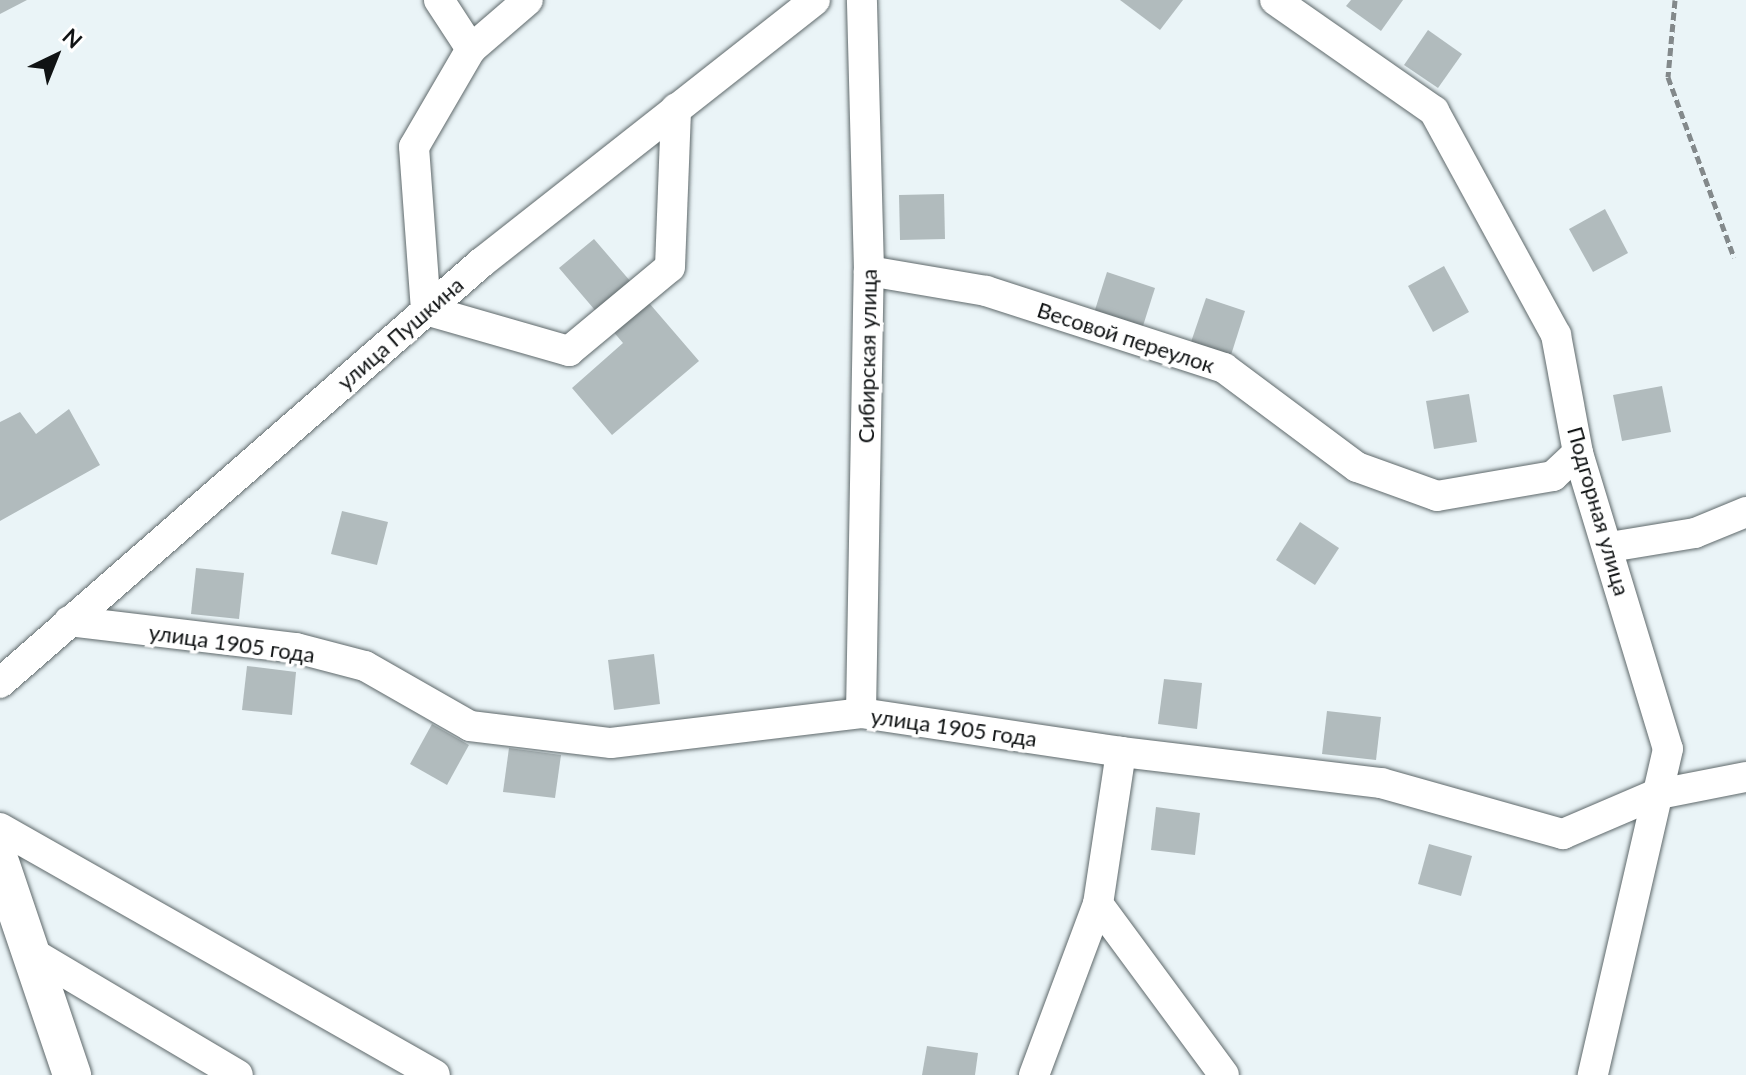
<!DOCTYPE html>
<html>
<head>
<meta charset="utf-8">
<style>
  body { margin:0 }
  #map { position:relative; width:1746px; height:1075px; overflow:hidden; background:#eaf4f7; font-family:Lato,sans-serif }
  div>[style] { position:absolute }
  .building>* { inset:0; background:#b1bbbd }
  .path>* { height:5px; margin-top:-2.5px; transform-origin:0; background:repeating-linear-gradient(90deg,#83898b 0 8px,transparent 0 12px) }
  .roads { filter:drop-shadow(0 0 2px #5f696b) drop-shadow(0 0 2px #5f696b) }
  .minor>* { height:30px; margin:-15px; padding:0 15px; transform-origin:15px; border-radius:15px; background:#fff }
  .major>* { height:38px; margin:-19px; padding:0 19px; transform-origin:19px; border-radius:19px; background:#fff }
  span { translate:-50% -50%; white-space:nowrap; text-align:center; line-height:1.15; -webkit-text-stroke:7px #fff; paint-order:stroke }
  .street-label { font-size:22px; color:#101314 }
  .north { position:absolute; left:16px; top:16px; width:80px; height:80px; -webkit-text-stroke:6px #fff; paint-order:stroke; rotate:43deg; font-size:22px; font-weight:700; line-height:32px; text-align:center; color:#101314 }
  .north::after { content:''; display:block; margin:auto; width:28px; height:36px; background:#101314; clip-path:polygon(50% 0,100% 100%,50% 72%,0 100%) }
</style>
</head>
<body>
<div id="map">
  <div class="building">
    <i style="clip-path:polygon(0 0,27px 0,0 14px)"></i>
    <i style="clip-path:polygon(1120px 0,1183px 0,1160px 30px)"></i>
    <i style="clip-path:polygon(1351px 0,1403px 0,1381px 31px,1346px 6px)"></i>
    <i style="clip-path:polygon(1428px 30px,1462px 54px,1438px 88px,1404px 65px)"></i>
    <i style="clip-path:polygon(944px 194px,945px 239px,900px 240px,899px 195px)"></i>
    <i style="clip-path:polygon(1605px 209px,1628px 253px,1593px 272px,1569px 229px)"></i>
    <i style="clip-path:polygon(594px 239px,699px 361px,612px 435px,572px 388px,623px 343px,559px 268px)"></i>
    <i style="clip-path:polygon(1444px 266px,1469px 312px,1433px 332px,1408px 286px)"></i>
    <i style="clip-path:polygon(1107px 272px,1155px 288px,1142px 329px,1094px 313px)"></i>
    <i style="clip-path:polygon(1206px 298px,1245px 311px,1231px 355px,1191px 342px)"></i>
    <i style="clip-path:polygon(1662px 386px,1671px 432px,1622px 441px,1613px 395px)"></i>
    <i style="clip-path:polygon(1469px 394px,1477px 442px,1434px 449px,1426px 401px)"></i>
    <i style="clip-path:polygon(69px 409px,100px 465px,0 521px,0 422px,20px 412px,36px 434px)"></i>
    <i style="clip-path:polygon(342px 511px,388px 522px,377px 565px,331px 554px)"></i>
    <i style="clip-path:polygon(1300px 522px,1339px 548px,1315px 585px,1276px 560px)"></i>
    <i style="clip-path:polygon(196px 568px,244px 573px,239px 619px,191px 614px)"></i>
    <i style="clip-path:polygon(654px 654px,660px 704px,614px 710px,608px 660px)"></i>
    <i style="clip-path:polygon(247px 666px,296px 672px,292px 715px,242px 710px)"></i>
    <i style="clip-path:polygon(1164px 679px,1202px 683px,1197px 729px,1158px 724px)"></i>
    <i style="clip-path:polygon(1327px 711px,1381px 717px,1376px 760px,1322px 754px)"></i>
    <i style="clip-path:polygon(432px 724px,469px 745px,447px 785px,410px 764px)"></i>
    <i style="clip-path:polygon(509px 748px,561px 755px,555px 798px,503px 792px)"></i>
    <i style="clip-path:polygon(1156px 807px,1200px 813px,1195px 855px,1151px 850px)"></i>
    <i style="clip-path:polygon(1429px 844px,1472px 856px,1461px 896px,1418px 884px)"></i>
    <i style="clip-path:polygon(927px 1046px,978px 1053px,975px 1075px,922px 1075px)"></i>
  </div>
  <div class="path">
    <i style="left:1675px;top:0;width:77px;rotate:95.2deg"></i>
    <i style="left:1668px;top:77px;width:192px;rotate:69.9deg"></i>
  </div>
  <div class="roads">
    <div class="minor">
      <i style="left:439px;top:0;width:59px;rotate:56.9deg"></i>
      <i style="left:471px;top:49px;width:113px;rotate:120.2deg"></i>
      <i style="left:414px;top:147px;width:163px;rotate:85.8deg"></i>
      <i style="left:426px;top:310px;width:149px;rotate:16deg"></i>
      <i style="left:569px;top:351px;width:131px;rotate:-39.7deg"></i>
      <i style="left:670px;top:267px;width:159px;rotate:-87.8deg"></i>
      <i style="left:1275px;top:0;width:194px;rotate:34.9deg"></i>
      <i style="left:1434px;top:111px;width:255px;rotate:61.4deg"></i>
      <i style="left:1556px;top:335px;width:120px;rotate:79.4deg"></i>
      <i style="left:1578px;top:453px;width:309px;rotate:73.1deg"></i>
      <i style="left:1668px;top:749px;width:335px;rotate:103deg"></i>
      <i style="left:471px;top:49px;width:75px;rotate:-40.7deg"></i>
      <i style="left:869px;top:271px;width:119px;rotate:9.7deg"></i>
      <i style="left:986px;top:291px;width:250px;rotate:17.9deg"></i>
      <i style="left:1224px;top:368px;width:166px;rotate:36.7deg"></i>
      <i style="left:1357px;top:467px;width:85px;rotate:19.9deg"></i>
      <i style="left:1437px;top:496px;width:118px;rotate:-9.8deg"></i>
      <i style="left:1553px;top:476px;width:34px;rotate:-43deg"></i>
      <i style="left:1610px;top:547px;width:86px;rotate:-9.4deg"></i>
      <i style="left:1695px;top:533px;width:55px;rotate:-22.4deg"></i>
      <i style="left:69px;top:621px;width:229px;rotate:6.8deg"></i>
      <i style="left:296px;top:648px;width:71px;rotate:14.6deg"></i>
      <i style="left:365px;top:666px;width:121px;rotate:29.7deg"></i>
      <i style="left:470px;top:726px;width:142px;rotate:6.9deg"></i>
      <i style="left:611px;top:743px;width:252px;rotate:-6.8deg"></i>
      <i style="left:861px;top:713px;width:263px;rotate:8.5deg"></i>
      <i style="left:1121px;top:752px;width:262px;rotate:6.8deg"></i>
      <i style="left:1381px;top:783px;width:189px;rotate:15.7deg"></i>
      <i style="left:1563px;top:834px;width:99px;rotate:-23.2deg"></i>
      <i style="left:1654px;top:795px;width:94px;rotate:-11.1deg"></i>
      <i style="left:0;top:683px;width:639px;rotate:-41.13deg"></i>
      <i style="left:481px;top:263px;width:425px;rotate:-38.2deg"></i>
      <i style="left:861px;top:713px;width:442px;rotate:-89deg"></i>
      <i style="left:869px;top:271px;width:271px;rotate:-91.5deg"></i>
      <i style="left:1121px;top:752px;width:154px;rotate:98.6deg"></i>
      <i style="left:1098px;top:904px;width:212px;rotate:53.6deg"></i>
      <i style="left:0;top:828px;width:500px;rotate:29.59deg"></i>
      <i style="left:34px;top:954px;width:237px;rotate:30.7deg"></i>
      <i style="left:1034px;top:1075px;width:183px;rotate:-69.5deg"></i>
    </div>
    <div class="major">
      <i style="left:0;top:862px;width:225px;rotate:71.3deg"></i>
    </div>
  </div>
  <div class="street-label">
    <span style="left:400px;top:333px;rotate:-41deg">улица Пушкина</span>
    <span style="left:1126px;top:337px;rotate:18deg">Весовой переулок</span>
    <span style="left:867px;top:356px;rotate:-89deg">Сибирская улица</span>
    <span style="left:1599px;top:511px;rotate:74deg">Подгорная улица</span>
    <span style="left:232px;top:643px;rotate:8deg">улица 1905 года</span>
    <span style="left:954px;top:727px;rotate:8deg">улица 1905 года</span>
  </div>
  <div class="north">N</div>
</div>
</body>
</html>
